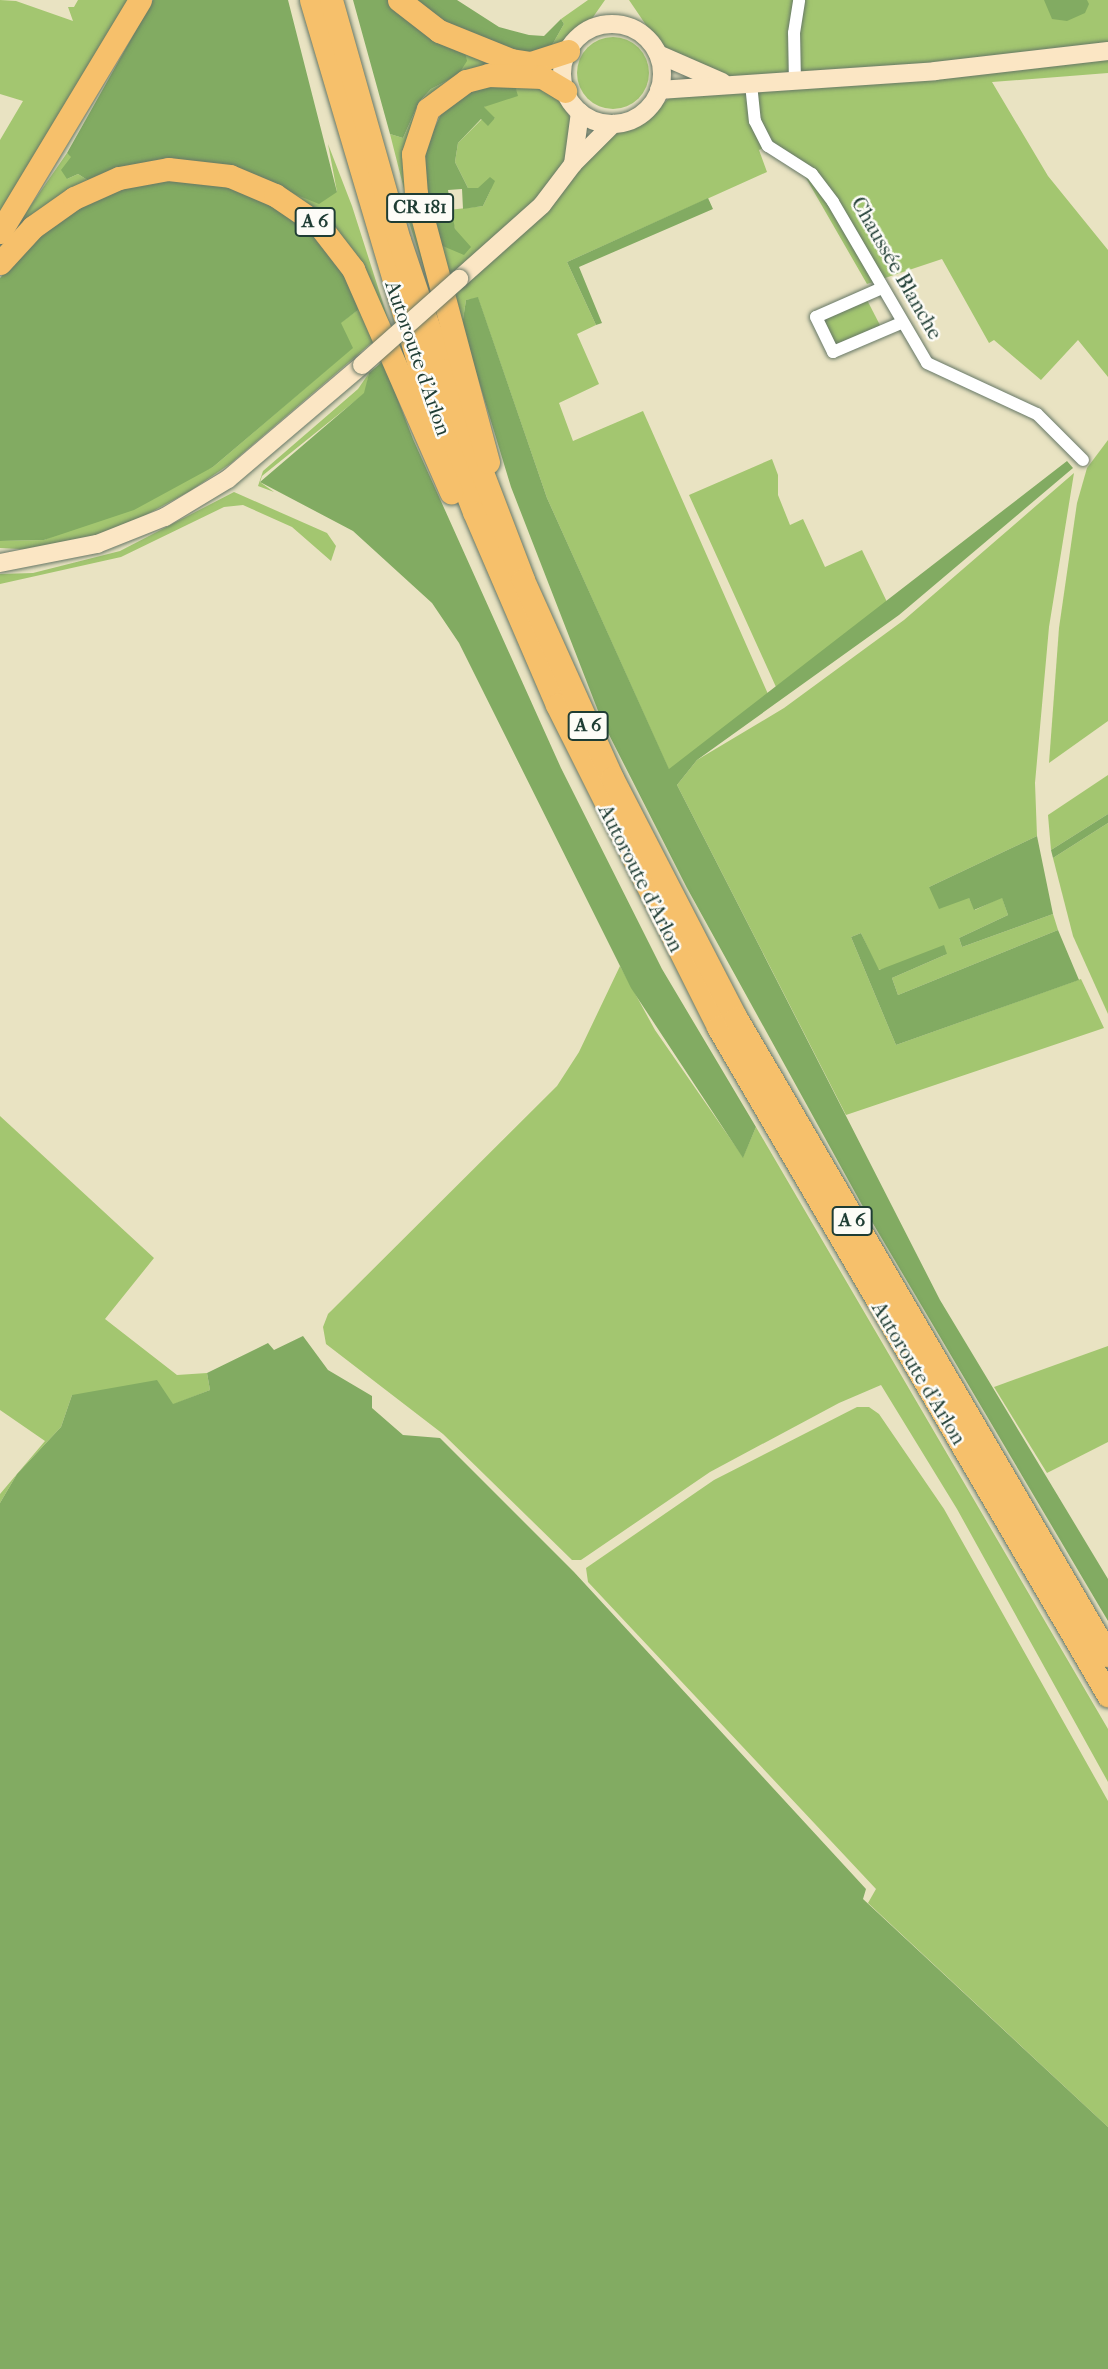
<!DOCTYPE html>
<html>
<head>
<meta charset="utf-8">
<style>
  body { margin:0 }
  #map { position:relative; width:1108px; height:2369px; overflow:hidden; background:#e9e3c2; font-family:"IM FELL French Canon",serif }
  div>[style] { position:absolute }
  .green>* { inset:0; background:#a3c670 }
  .round { border-radius:50% }
  .forest>* { inset:0; background:#82ab62 }
  .roads { filter:drop-shadow(0 0 2px #676) drop-shadow(0 0 2px #676) }
  .street>* { height:12px; margin:-6px; padding:0 6px; transform-origin:6px; border-radius:6px; background:#fff }
  .secondary>* { height:18px; margin:-9px; padding:0 9px; transform-origin:9px; border-radius:9px; background:#fbe6c4 }
  .secondary>.ring { margin:-9px; padding:0; box-sizing:content-box; background:none; border:18px solid #fbe6c4; border-radius:50% }
  .highway>* { height:23px; margin:-11.5px; padding:0 11.5px; transform-origin:11.5px; border-radius:11.5px; background:#f6c06b }
  .bridges { filter:drop-shadow(0 0 2px #676) drop-shadow(0 0 2px #676) }
  .secondary-bridge>* { height:18px; margin:-9px; padding:0 9px; transform-origin:9px; border-radius:9px; background:#fbe6c4 }
  span { translate:-50% -50%; white-space:nowrap; text-align:center; line-height:1.15; -webkit-text-stroke:5px #fdfcf7; paint-order:stroke }
  .shield-label span { padding:2px 5px; background:#fdfcf7; border:2px solid; border-radius:5px; -webkit-text-stroke-width:0 }
  .shield-label { font-size:19px; color:#1f3d34; font-weight:700 }
  .street-label { font-size:21px; color:#1f3d34 }
</style>
</head>
<body>
<div id="map">
  <div class="green">
    <i style="clip-path:polygon(0 0,16px 1px,73px 21px,68px 7px,74px 7px,78px 0,129px 0,0 218px,0 140px,23px 101px,0 94px)"></i>
    <i style="clip-path:polygon(588px 0,605px 0,591px 20px,547px 54px,564px 24px,561px 19px)"></i>
    <i style="clip-path:polygon(629px 0,1108px 0,1108px 73px,992px 82px,1048px 176px,1108px 250px,1108px 377px,1078px 340px,1041px 380px,994px 340px,989px 343px,942px 259px,867px 284px,806px 178px,768px 146px,759px 150px,767px 172px,567px 262px,596px 325px,577px 334px,599px 384px,559px 403px,573px 441px,643px 411px,768px 694px,669px 770px,547px 498px,478px 298px,466px 300px,462px 326px,438px 244px,455px 229px,449px 210px,483px 206px,491px 189px,468px 188px,455px 162px,458px 143px,482px 119px,495px 119px,483px 108px,514px 82px,542px 83px,558px 93px,572px 122px,573px 163px,608px 135px,638px 125px,680px 89px,726px 84px,665px 53px)"></i>
    <i class="round" style="left:577px;top:37px;width:72px;height:72px"></i>
    <i style="clip-path:polygon(465px 52px,517px 68px,433px 94px,438px 313px,400px 194px,405px 193px,390px 134px,403px 138px,419px 103px,431px 89px,458px 75px)"></i>
    <i style="clip-path:polygon(328px 144px,352px 206px,396px 344px,280px 189px,337px 192px)"></i>
    <i style="clip-path:polygon(67px 153px,72px 156px,67px 179px,78px 174px,89px 181px,0 250px)"></i>
    <i style="clip-path:polygon(865px 296px,883px 331px,833px 352px,816px 317px)"></i>
    <i style="clip-path:polygon(362px 307px,376px 339px,230px 464px,190px 491px,122px 528px,39px 550px,0 548px,0 541px,44px 540px,213px 467px,352px 348px,340px 323px)"></i>
    <i style="clip-path:polygon(369px 373px,365px 393px,262px 476px,260px 482px,274px 492px,258px 486px,263px 471px,358px 389px)"></i>
    <i style="clip-path:polygon(1108px 440px,1108px 721px,1049px 763px,1059px 628px,1077px 503px,1087px 468px)"></i>
    <i style="clip-path:polygon(772px 459px,778px 475px,778px 495px,790px 525px,803px 519px,825px 567px,862px 550px,887px 602px,776px 687px,689px 495px)"></i>
    <i style="clip-path:polygon(1074px 473px,1049px 627px,1035px 783px,1037px 836px,929px 887px,969px 898px,975px 910px,1002px 897px,1008px 915px,959px 938px,962px 947px,1053px 914px,1058px 930px,898px 995px,892px 978px,947px 954px,878px 970px,861px 933px,851px 937px,896px 1045px,1081px 979px,1104px 1028px,846px 1115px,677px 785px,697px 760px,784px 708px,904px 620px)"></i>
    <i style="clip-path:polygon(234px 492px,327px 533px,336px 546px,331px 561px,292px 527px,243px 505px,224px 507px,121px 557px,0 584px,0 574px,33px 573px,120px 551px)"></i>
    <i style="clip-path:polygon(1108px 775px,1108px 814px,1051px 850px,1048px 815px)"></i>
    <i style="clip-path:polygon(1108px 823px,1108px 1014px,1073px 936px,1053px 858px)"></i>
    <i style="clip-path:polygon(620px 966px,655px 1030px,743px 1157px,756px 1127px,1108px 1729px,1108px 1782px,957px 1509px,881px 1385px,839px 1403px,710px 1472px,581px 1560px,572px 1560px,443px 1434px,326px 1344px,323px 1327px,328px 1314px,557px 1086px,579px 1052px)"></i>
    <i style="clip-path:polygon(0 1116px,154px 1258px,105px 1319px,177px 1375px,207px 1373px,210px 1390px,172px 1405px,72px 1395px,61px 1427px,17px 1474px,0 1503px,0 1494px,45px 1441px,0 1410px)"></i>
    <i style="clip-path:polygon(1108px 1346px,1108px 1442px,1047px 1473px,994px 1387px)"></i>
    <i style="clip-path:polygon(857px 1407px,869px 1407px,879px 1414px,944px 1509px,1108px 1801px,1108px 2127px,868px 1903px,876px 1889px,588px 1582px,586px 1568px,714px 1480px)"></i>
  </div>
  <div class="forest">
    <i style="clip-path:polygon(153px 0,288px 0,337px 192px,319px 204px,233px 169px,89px 181px,78px 174px,67px 179px,61px 170px,71px 157px,67px 153px)"></i>
    <i style="clip-path:polygon(353px 0,391px 0,465px 52px,467px 61px,458px 75px,431px 89px,419px 102px,403px 138px,390px 134px)"></i>
    <i style="clip-path:polygon(410px 0,457px 0,499px 27px,529px 35px,544px 36px,561px 19px,564px 24px,547px 54px,535px 55px,471px 38px)"></i>
    <i style="clip-path:polygon(1044px 0,1087px 0,1089px 4px,1085px 13px,1067px 21px,1052px 19px)"></i>
    <i style="clip-path:polygon(514px 82px,518px 96px,484px 107px,495px 118px,488px 126px,481px 119px,458px 143px,455px 162px,468px 188px,478px 188px,490px 177px,495px 181px,483px 206px,463px 209px,462px 189px,448px 190px,455px 229px,471px 247px,464px 255px,438px 244px,425px 191px,422px 154px,444px 108px,471px 89px)"></i>
    <i style="clip-path:polygon(170px 178px,214px 182px,256px 196px,311px 231px,340px 265px,362px 307px,341px 323px,353px 348px,213px 467px,134px 510px,44px 540px,0 541px,0 278px,39px 234px,106px 191px)"></i>
    <i style="clip-path:polygon(708px 198px,713px 209px,579px 267px,602px 323px,596px 325px,567px 262px)"></i>
    <i style="clip-path:polygon(478px 297px,547px 498px,669px 769px,1067px 461px,1073px 468px,899px 615px,697px 760px,677px 785px,940px 1300px,1108px 1579px,1108px 1621px,862px 1205px,687px 888px,602px 721px,511px 487px,462px 326px,466px 300px)"></i>
    <i style="clip-path:polygon(383px 361px,413px 439px,561px 768px,662px 969px,756px 1127px,743px 1158px,631px 988px,459px 643px,432px 603px,353px 531px,260px 482px,364px 393px,369px 373px)"></i>
    <i style="clip-path:polygon(1108px 814px,1108px 823px,1053px 858px,1051px 850px)"></i>
    <i style="clip-path:polygon(1037px 836px,1053px 914px,962px 947px,959px 938px,1008px 915px,1002px 898px,974px 910px,969px 898px,939px 909px,929px 887px)"></i>
    <i style="clip-path:polygon(1058px 930px,1079px 980px,896px 1045px,851px 937px,861px 933px,879px 970px,944px 945px,947px 954px,892px 978px,898px 995px)"></i>
    <i style="clip-path:polygon(303px 1336px,328px 1370px,372px 1396px,372px 1408px,403px 1435px,440px 1438px,574px 1572px,866px 1889px,863px 1899px,1108px 2127px,1108px 2369px,0 2369px,0 1503px,17px 1474px,61px 1427px,72px 1395px,157px 1380px,173px 1404px,210px 1390px,207px 1373px,268px 1343px,274px 1350px)"></i>
  </div>
  <div class="roads">
    <div class="street">
      <i style="left:795px;top:83px;width:50px;rotate:-91.1deg"></i>
      <i style="left:794px;top:33px;width:33px;rotate:-81deg"></i>
      <i style="left:751px;top:84px;width:37px;rotate:84deg"></i>
      <i style="left:755px;top:121px;width:28px;rotate:63deg"></i>
      <i style="left:768px;top:146px;width:52px;rotate:32.5deg"></i>
      <i style="left:812px;top:174px;width:35px;rotate:53deg"></i>
      <i style="left:833px;top:202px;width:186px;rotate:59.7deg"></i>
      <i style="left:927px;top:363px;width:121px;rotate:24.9deg"></i>
      <i style="left:1037px;top:414px;width:65px;rotate:45deg"></i>
      <i style="left:882px;top:288px;width:72px;rotate:156.3deg"></i>
      <i style="left:816px;top:317px;width:39px;rotate:64deg"></i>
      <i style="left:833px;top:352px;width:74px;rotate:-23.1deg"></i>
    </div>
    <div class="secondary">
      <i class="ring" style="left:562px;top:24px;width:82px;height:82px"></i>
      <i style="left:658px;top:54px;width:70px;rotate:23.6deg"></i>
      <i style="left:659px;top:90px;width:277px;rotate:-3.9deg"></i>
      <i style="left:935px;top:71px;width:174px;rotate:-6.6deg"></i>
      <i style="left:573px;top:164px;width:52px;rotate:-82.3deg"></i>
      <i style="left:459px;top:279px;width:111px;rotate:-41.7deg"></i>
      <i style="left:542px;top:205px;width:51px;rotate:-52.9deg"></i>
      <i style="left:573px;top:164px;width:57px;rotate:-45deg"></i>
      <i style="left:0;top:563px;width:99px;rotate:-11.1deg"></i>
      <i style="left:97px;top:544px;width:73px;rotate:-21.7deg"></i>
      <i style="left:165px;top:517px;width:74px;rotate:-31.1deg"></i>
      <i style="left:228px;top:479px;width:176px;rotate:-40.4deg"></i>
    </div>
    <div class="highway">
      <i style="left:311px;top:0;width:397px;rotate:73.5deg"></i>
      <i style="left:424px;top:381px;width:140px;rotate:69.1deg"></i>
      <i style="left:474px;top:512px;width:210px;rotate:66.7deg"></i>
      <i style="left:557px;top:705px;width:360px;rotate:63.4deg"></i>
      <i style="left:718px;top:1027px;width:774px;rotate:59.72deg"></i>
      <i style="left:331px;top:0;width:249px;rotate:74.2deg"></i>
      <i style="left:399px;top:240px;width:137px;rotate:71.3deg"></i>
      <i style="left:443px;top:370px;width:225px;rotate:69.1deg"></i>
      <i style="left:523px;top:580px;width:217px;rotate:65.8deg"></i>
      <i style="left:612px;top:778px;width:270px;rotate:62.7deg"></i>
      <i style="left:736px;top:1018px;width:738px;rotate:59.72deg"></i>
      <i style="left:399px;top:0;width:51px;rotate:37.8deg"></i>
      <i style="left:439px;top:31px;width:78px;rotate:21.9deg"></i>
      <i style="left:511px;top:60px;width:20px;rotate:9deg"></i>
      <i style="left:531px;top:63px;width:39px;rotate:-18deg"></i>
      <i style="left:0;top:232px;width:271px;rotate:-58.9deg"></i>
      <i style="left:0;top:263px;width:49px;rotate:-47.5deg"></i>
      <i style="left:33px;top:227px;width:50px;rotate:-35.3deg"></i>
      <i style="left:74px;top:198px;width:49px;rotate:-24deg"></i>
      <i style="left:119px;top:178px;width:50px;rotate:-10.4deg"></i>
      <i style="left:168px;top:169px;width:62px;rotate:6.4deg"></i>
      <i style="left:230px;top:176px;width:49px;rotate:22.9deg"></i>
      <i style="left:275px;top:195px;width:53px;rotate:34.3deg"></i>
      <i style="left:319px;top:225px;width:56px;rotate:52.3deg"></i>
      <i style="left:353px;top:269px;width:244px;rotate:66.3deg"></i>
      <i style="left:488px;top:462px;width:278px;rotate:-105deg"></i>
      <i style="left:416px;top:194px;width:40px;rotate:-94.3deg"></i>
      <i style="left:413px;top:154px;width:47px;rotate:-71.6deg"></i>
      <i style="left:428px;top:109px;width:47px;rotate:-36.4deg"></i>
      <i style="left:466px;top:81px;width:23px;rotate:-15deg"></i>
      <i style="left:488px;top:75px;width:54px;rotate:2.1deg"></i>
      <i style="left:542px;top:77px;width:27px;rotate:31deg"></i>
    </div>
  </div>
  <div class="bridges">
    <div class="secondary-bridge">
      <i style="left:362px;top:365px;width:130px;rotate:-41.6deg"></i>
    </div>
  </div>
  <div class="shield-label">
    <span style="left:420px;top:208px">CR 181</span>
    <span style="left:315px;top:222px">A 6</span>
    <span style="left:588px;top:726px">A 6</span>
    <span style="left:852px;top:1221px">A 6</span>
  </div>
  <div class="street-label">
    <span style="left:897px;top:268px;rotate:60deg">Chaussée Blanche</span>
    <span style="left:418px;top:358px;rotate:71deg">Autoroute d'Arlon</span>
    <span style="left:641px;top:878px;rotate:63deg">Autoroute d'Arlon</span>
    <span style="left:919px;top:1373px;rotate:59deg">Autoroute d'Arlon</span>
  </div>
</div>
</body>
</html>
